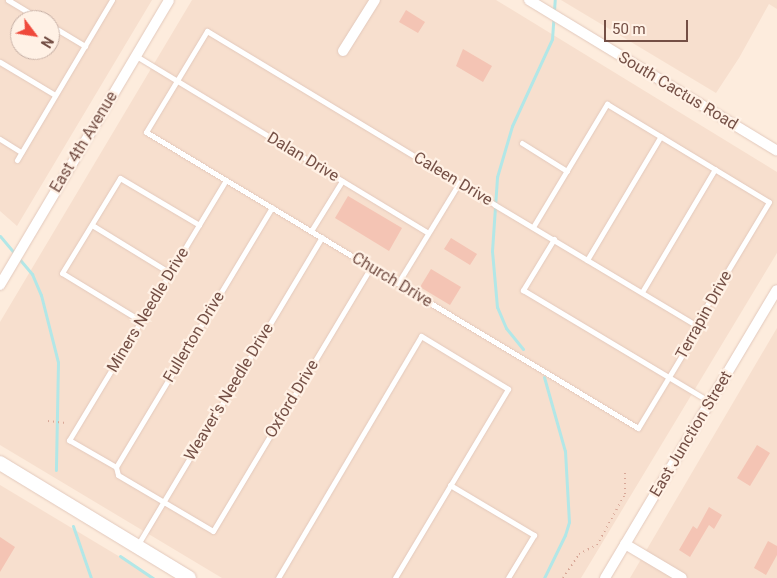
<!DOCTYPE html>
<html>
<head>
<meta charset="utf-8">
<style>
  body { margin:0 }
  #map { position:relative; width:777px; height:578px; overflow:hidden; background:#fdecdd; font-family:Roboto,sans-serif }
  div>[style] { position:absolute }
  .residential>* { inset:0; background:#f7dfce }
  .stream>* { height:3px; margin:-1.5px; padding:0 1.5px; transform-origin:1.5px; border-radius:1.5px; background:#b2e7e7 }
  .building>* { inset:0; background:#f4c4b4 }
  .path>* { height:2px; margin-top:-1px; transform-origin:0; background:repeating-linear-gradient(90deg,#d8a797 0 1px,transparent 0 5px) }
  .roads { filter:drop-shadow(0 0 1px #e3c9bc) drop-shadow(0 0 1px #e3c9bc) }
  .service>* { height:5px; margin:-2.5px; padding:0 2.5px; transform-origin:2.5px; border-radius:2.5px; background:#fff }
  .minor>* { height:10px; margin:-5px; padding:0 5px; transform-origin:5px; border-radius:5px; background:#fff }
  .secondary>* { height:14px; margin:-7px; padding:0 7px; transform-origin:7px; border-radius:7px; background:#fff }
  span { translate:-50% -50%; white-space:nowrap; text-align:center; line-height:1.15; -webkit-text-stroke:4.5px #fff1e5; paint-order:stroke }
  .street-label { font-size:16px; color:#744f45 }
  .north { position:absolute; left:10px; top:10px; width:50px; height:50px; box-sizing:border-box; background:#fff1e5; border:1px solid #c7b0a5; border-radius:50%; rotate:121deg; font-size:14px; font-weight:700; line-height:20px; text-align:center; color:#744f45 }
  .north::after { content:''; display:block; margin:auto; width:18px; height:22px; background:#ef493b; clip-path:polygon(50% 0,100% 100%,50% 72%,0 100%) }
  .scale { position:absolute; left:604px; top:20px; width:84px; height:22px; box-sizing:border-box; border:2px solid #744f45; border-top:0; padding-left:6px; font-size:15px; line-height:18px; white-space:nowrap; color:#744f45; -webkit-text-stroke:4px #fff1e5; paint-order:stroke }
</style>
</head>
<body>
<div id="map">
  <div class="residential">
    <i style="clip-path:polygon(evenodd,0 0,152px 0,17px 226px,0 211px,0 0,20px 20px,50px 20px,50px 50px,20px 50px,20px 20px)"></i>
    <i style="clip-path:polygon(192px 0,496px 0,777px 172px,777px 253px,581px 578px,222px 578px,0 445px,0 322px)"></i>
    <i style="clip-path:polygon(561px 0,777px 0,777px 9px,769px 4px,739px 58px,716px 93px)"></i>
    <i style="clip-path:polygon(777px 328px,777px 578px,630px 578px)"></i>
    <i style="clip-path:polygon(0 485px,155px 578px,0 578px)"></i>
  </div>
  <div class="stream">
    <i style="left:0;top:236px;width:50px;rotate:49.9deg"></i>
    <i style="left:32px;top:274px;width:23px;rotate:67deg"></i>
    <i style="left:41px;top:295px;width:69px;rotate:75.8deg"></i>
    <i style="left:58px;top:362px;width:108px;rotate:91.1deg"></i>
    <i style="left:523px;top:349px;width:27px;rotate:-129deg"></i>
    <i style="left:506px;top:328px;width:23px;rotate:-113deg"></i>
    <i style="left:497px;top:307px;width:56px;rotate:-95.1deg"></i>
    <i style="left:492px;top:251px;width:74px;rotate:-86.1deg"></i>
    <i style="left:497px;top:177px;width:53px;rotate:-73.6deg"></i>
    <i style="left:512px;top:126px;width:96px;rotate:-65.3deg"></i>
    <i style="left:552px;top:39px;width:39px;rotate:-86deg"></i>
    <i style="left:544px;top:377px;width:77px;rotate:74.2deg"></i>
    <i style="left:565px;top:451px;width:71px;rotate:86.8deg"></i>
    <i style="left:569px;top:522px;width:14px;rotate:107deg"></i>
    <i style="left:565px;top:535px;width:48px;rotate:116deg"></i>
    <i style="left:73px;top:526px;width:55px;rotate:70.9deg"></i>
    <i style="left:120px;top:556px;width:40px;rotate:34deg"></i>
  </div>
  <div class="building">
    <i style="clip-path:polygon(406px 10px,425px 22px,418px 33px,399px 22px)"></i>
    <i style="clip-path:polygon(463px 49px,492px 66px,483px 82px,456px 66px)"></i>
    <i style="clip-path:polygon(348px 196px,402px 228px,389px 251px,335px 218px)"></i>
    <i style="clip-path:polygon(451px 238px,477px 254px,470px 265px,444px 249px)"></i>
    <i style="clip-path:polygon(431px 269px,461px 287px,450px 305px,420px 287px)"></i>
    <i style="clip-path:polygon(757px 445px,770px 453px,750px 486px,737px 478px)"></i>
    <i style="clip-path:polygon(709px 507px,722px 515px,714px 529px,709px 525px,690px 557px,679px 550px,693px 526px,697px 529px)"></i>
    <i style="clip-path:polygon(0 537px,15px 547px,0 572px)"></i>
    <i style="clip-path:polygon(768px 541px,777px 546px,777px 555px,766px 575px,754px 568px)"></i>
  </div>
  <div class="path">
    <i style="left:48px;top:421px;width:18px;rotate:6deg"></i>
    <i style="left:563px;top:578px;width:29px;rotate:-56deg"></i>
    <i style="left:579px;top:554px;width:20px;rotate:-27deg"></i>
    <i style="left:597px;top:545px;width:58px;rotate:-61.2deg"></i>
    <i style="left:625px;top:494px;width:23px;rotate:-90deg"></i>
  </div>
  <div class="roads">
    <div class="service">
      <i style="left:8px;top:0;width:39px;rotate:31deg"></i>
      <i style="left:50px;top:25px;width:41px;rotate:31deg"></i>
      <i style="left:136px;top:56px;width:341px;rotate:31.2deg"></i>
      <i style="left:0;top:62px;width:64px;rotate:31deg"></i>
      <i style="left:0;top:139px;width:25px;rotate:32deg"></i>
      <i style="left:522px;top:143px;width:53px;rotate:31.9deg"></i>
      <i style="left:17px;top:160px;width:186px;rotate:-59.3deg"></i>
      <i style="left:226px;top:180px;width:304px;rotate:121.1deg"></i>
      <i style="left:69px;top:440px;width:54px;rotate:29.9deg"></i>
      <i style="left:116px;top:467px;width:8px;rotate:76deg"></i>
      <i style="left:118px;top:475px;width:110px;rotate:30.5deg"></i>
      <i style="left:213px;top:531px;width:308px;rotate:-59.1deg"></i>
      <i style="left:92px;top:225px;width:92px;rotate:31.6deg"></i>
      <i style="left:533px;top:227px;width:144px;rotate:-59deg"></i>
      <i style="left:607px;top:104px;width:189px;rotate:31.2deg"></i>
      <i style="left:769px;top:202px;width:132px;rotate:121deg"></i>
      <i style="left:701px;top:315px;width:12px;rotate:99deg"></i>
      <i style="left:699px;top:327px;width:118px;rotate:121.1deg"></i>
      <i style="left:638px;top:428px;width:574px;rotate:-148.97deg"></i>
      <i style="left:146px;top:132px;width:118px;rotate:-58.9deg"></i>
      <i style="left:207px;top:31px;width:336px;rotate:31.1deg"></i>
      <i style="left:495px;top:205px;width:238px;rotate:30.9deg"></i>
      <i style="left:311px;top:231px;width:59px;rotate:-58.2deg"></i>
      <i style="left:554px;top:239px;width:60px;rotate:121.3deg"></i>
      <i style="left:523px;top:290px;width:218px;rotate:30.9deg"></i>
      <i style="left:587px;top:260px;width:144px;rotate:-59.2deg"></i>
      <i style="left:398px;top:283px;width:117px;rotate:-58.6deg"></i>
      <i style="left:642px;top:292px;width:143px;rotate:-59.3deg"></i>
      <i style="left:141px;top:321px;width:92px;rotate:-148.7deg"></i>
      <i style="left:62px;top:273px;width:111px;rotate:-58.6deg"></i>
      <i style="left:120px;top:178px;width:92px;rotate:30.7deg"></i>
      <i style="left:116px;top:467px;width:303px;rotate:-59deg"></i>
      <i style="left:450px;top:485px;width:98px;rotate:30.8deg"></i>
      <i style="left:534px;top:535px;width:50px;rotate:121.2deg"></i>
      <i style="left:137px;top:546px;width:360px;rotate:-59.1deg"></i>
      <i style="left:278px;top:578px;width:281px;rotate:-59.4deg"></i>
      <i style="left:421px;top:336px;width:102px;rotate:31.3deg"></i>
      <i style="left:508px;top:389px;width:220px;rotate:120.9deg"></i>
    </div>
    <div class="minor">
      <i style="left:529px;top:0;width:290px;rotate:31.3deg"></i>
      <i style="left:343px;top:51px;width:60px;rotate:-57.9deg"></i>
      <i style="left:0;top:285px;width:331px;rotate:-59.3deg"></i>
      <i style="left:625px;top:544px;width:66px;rotate:30.8deg"></i>
      <i style="left:605px;top:578px;width:335px;rotate:-59.2deg"></i>
    </div>
    <div class="secondary">
      <i style="left:0;top:463px;width:221px;rotate:31.3deg"></i>
    </div>
  </div>
  <div class="street-label">
    <span style="left:678px;top:91px;rotate:31deg">South Cactus Road</span>
    <span style="left:84px;top:142px;rotate:-59deg">East 4th Avenue</span>
    <span style="left:303px;top:157px;rotate:31deg">Dalan Drive</span>
    <span style="left:453px;top:179px;rotate:31deg">Caleen Drive</span>
    <span style="left:392px;top:280px;rotate:31deg">Church Drive</span>
    <span style="left:148px;top:310px;rotate:-59deg">Miners Needle Drive</span>
    <span style="left:704px;top:315px;rotate:-61deg">Terrapin Drive</span>
    <span style="left:194px;top:337px;rotate:-59deg">Fullerton Drive</span>
    <span style="left:229px;top:392px;rotate:-59deg">Weaver's Needle Drive</span>
    <span style="left:292px;top:399px;rotate:-59deg">Oxford Drive</span>
    <span style="left:691px;top:434px;rotate:-59deg">East Junction Street</span>
  </div>
  <div class="north">N</div>
  <div class="scale">50 m</div>
</div>
</body>
</html>
